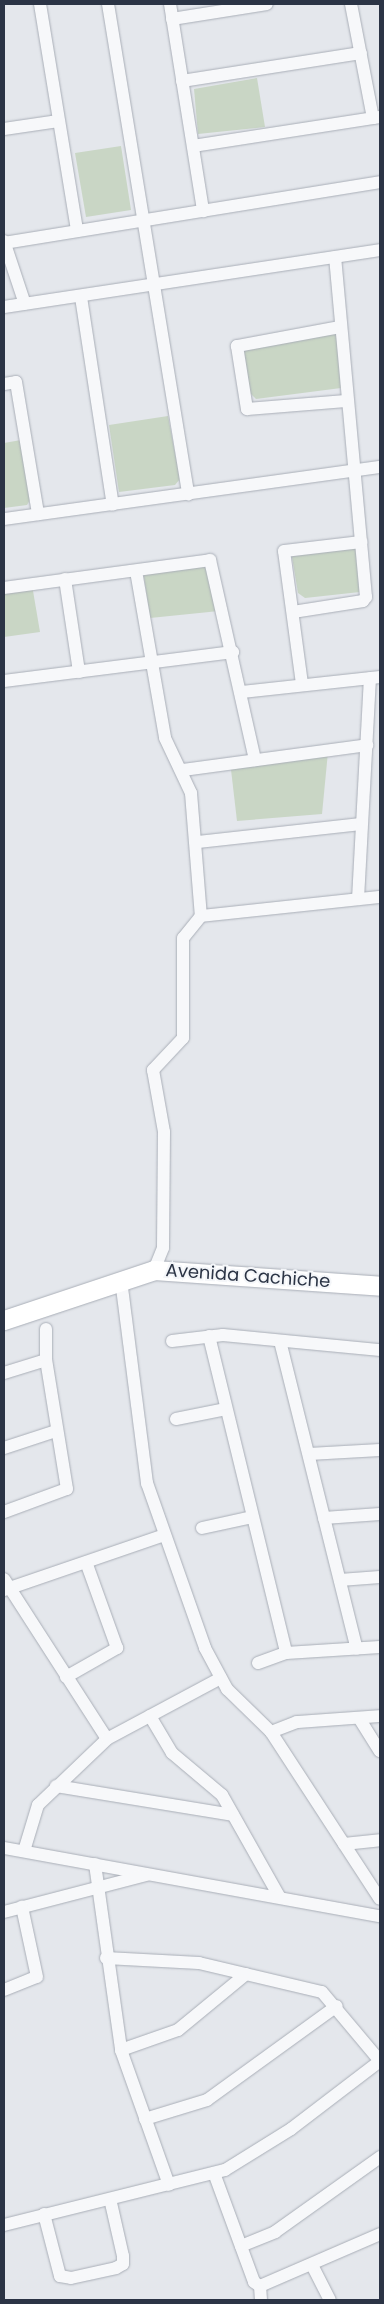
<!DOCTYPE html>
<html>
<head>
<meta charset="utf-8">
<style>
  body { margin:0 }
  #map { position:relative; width:384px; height:2304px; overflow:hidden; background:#e4e7ec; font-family:Poppins,sans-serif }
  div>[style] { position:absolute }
  .green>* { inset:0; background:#c9d6c5 }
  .roads { filter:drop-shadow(0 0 1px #a9aeb7) drop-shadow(0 0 1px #a9aeb7) }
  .street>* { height:12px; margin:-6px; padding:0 6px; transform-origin:6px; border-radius:6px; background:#f7f8fa }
  .secondary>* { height:19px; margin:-9.5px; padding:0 9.5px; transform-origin:9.5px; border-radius:9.5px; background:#fff }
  span { translate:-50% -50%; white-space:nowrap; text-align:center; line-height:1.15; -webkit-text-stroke:4px #f4f6f9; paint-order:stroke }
  .street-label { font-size:18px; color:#2b3445 }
  .frame { position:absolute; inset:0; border:5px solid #2b3445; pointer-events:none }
</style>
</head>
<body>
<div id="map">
  <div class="green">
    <i style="clip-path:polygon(257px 78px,265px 127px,198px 134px,194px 89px)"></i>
    <i style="clip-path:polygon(121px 146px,131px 210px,86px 217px,75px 153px)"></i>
    <i style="clip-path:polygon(337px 333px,341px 388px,256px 399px,250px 393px,243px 345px)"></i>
    <i style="clip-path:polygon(168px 416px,180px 479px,175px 485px,119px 492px,109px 425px)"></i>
    <i style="clip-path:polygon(21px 440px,30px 500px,27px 505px,4px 508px,4px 443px)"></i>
    <i style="clip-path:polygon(357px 545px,360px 592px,305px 598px,298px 593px,291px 551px)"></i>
    <i style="clip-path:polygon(208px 562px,219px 611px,150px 618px,143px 571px)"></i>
    <i style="clip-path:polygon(32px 585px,40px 632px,4px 637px,4px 588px)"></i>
    <i style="clip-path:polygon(328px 752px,322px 814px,237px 821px,230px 761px)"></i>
  </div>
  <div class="roads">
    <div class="street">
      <i style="left:40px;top:4px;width:230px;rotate:80.7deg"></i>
      <i style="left:108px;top:4px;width:497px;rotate:80.7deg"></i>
      <i style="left:170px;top:4px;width:210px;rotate:80.9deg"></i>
      <i style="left:351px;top:4px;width:116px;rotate:79.1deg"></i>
      <i style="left:373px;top:118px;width:7px;rotate:-8deg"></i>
      <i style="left:172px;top:19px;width:96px;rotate:-9deg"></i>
      <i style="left:182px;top:81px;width:181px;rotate:-8.9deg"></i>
      <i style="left:4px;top:129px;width:55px;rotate:-8.4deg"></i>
      <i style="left:193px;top:146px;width:182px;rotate:-8.8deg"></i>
      <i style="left:4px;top:241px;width:66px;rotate:71.6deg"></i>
      <i style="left:4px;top:243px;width:381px;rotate:-9.2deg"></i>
      <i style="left:81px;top:297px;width:210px;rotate:81.3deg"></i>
      <i style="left:4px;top:307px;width:380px;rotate:-8.6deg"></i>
      <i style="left:340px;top:327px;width:105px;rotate:169.5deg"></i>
      <i style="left:237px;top:346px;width:64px;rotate:81deg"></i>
      <i style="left:247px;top:409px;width:99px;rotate:-4.6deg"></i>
      <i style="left:4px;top:384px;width:12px;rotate:-9deg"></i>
      <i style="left:16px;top:382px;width:134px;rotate:80.5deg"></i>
      <i style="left:4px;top:519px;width:380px;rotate:-7.9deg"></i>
      <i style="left:136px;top:571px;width:169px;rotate:80.1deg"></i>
      <i style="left:165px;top:738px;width:61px;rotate:64.7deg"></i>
      <i style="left:191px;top:793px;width:123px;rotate:85.4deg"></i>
      <i style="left:201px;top:916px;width:28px;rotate:129deg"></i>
      <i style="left:183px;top:938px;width:100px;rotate:90deg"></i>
      <i style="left:183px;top:1038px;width:44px;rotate:133.2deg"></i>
      <i style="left:153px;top:1070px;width:63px;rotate:79.9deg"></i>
      <i style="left:164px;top:1132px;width:116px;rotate:90.5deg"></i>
      <i style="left:163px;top:1248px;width:24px;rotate:112deg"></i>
      <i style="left:65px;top:579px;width:94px;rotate:81.4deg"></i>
      <i style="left:4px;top:588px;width:208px;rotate:-7.7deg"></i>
      <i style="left:210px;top:560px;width:205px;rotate:77.3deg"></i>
      <i style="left:293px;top:612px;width:71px;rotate:-8.9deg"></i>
      <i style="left:363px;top:601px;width:5px;rotate:-53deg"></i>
      <i style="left:366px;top:597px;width:341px;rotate:-95.2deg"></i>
      <i style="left:4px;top:681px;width:231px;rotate:-7.2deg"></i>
      <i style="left:302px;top:684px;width:134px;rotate:-97.7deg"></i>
      <i style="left:284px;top:551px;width:78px;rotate:-6.7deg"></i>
      <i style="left:242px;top:692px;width:139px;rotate:-6.2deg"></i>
      <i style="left:183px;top:770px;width:186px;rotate:-7.7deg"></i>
      <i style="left:198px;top:842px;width:164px;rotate:-6.3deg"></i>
      <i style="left:358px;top:899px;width:221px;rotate:-86.9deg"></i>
      <i style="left:201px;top:916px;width:180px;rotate:-6.1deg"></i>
      <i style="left:121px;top:1280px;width:205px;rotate:82.7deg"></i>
      <i style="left:147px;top:1483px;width:175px;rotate:70.6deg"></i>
      <i style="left:205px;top:1648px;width:47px;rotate:61.8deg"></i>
      <i style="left:227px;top:1689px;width:62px;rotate:44.3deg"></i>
      <i style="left:271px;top:1732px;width:199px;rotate:56.9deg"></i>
      <i style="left:209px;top:1336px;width:326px;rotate:76.3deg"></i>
      <i style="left:172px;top:1341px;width:51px;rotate:-6.7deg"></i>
      <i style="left:223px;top:1335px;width:158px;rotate:5.5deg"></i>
      <i style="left:280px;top:1341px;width:317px;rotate:76deg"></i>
      <i style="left:4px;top:1373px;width:44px;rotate:-17.2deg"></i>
      <i style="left:176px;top:1419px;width:51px;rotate:-11.3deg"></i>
      <i style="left:4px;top:1448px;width:55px;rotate:-18.1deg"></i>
      <i style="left:309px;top:1454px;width:71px;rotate:-3.2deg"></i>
      <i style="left:4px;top:1512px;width:67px;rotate:-20.1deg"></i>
      <i style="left:67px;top:1489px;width:131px;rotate:-99.2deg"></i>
      <i style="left:46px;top:1360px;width:31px;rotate:-90deg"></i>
      <i style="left:324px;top:1518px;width:56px;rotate:-4.1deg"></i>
      <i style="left:202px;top:1528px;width:51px;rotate:-12.4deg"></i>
      <i style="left:4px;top:1579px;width:190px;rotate:57.2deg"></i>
      <i style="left:340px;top:1580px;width:40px;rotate:-4.3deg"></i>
      <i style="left:4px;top:1590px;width:167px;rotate:-18.9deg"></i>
      <i style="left:258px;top:1663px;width:30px;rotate:-20deg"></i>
      <i style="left:286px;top:1653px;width:94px;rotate:-3.7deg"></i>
      <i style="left:66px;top:1677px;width:59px;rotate:-29.6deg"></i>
      <i style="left:117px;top:1648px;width:91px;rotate:-109.8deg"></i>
      <i style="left:150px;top:1716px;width:43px;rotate:59.3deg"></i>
      <i style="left:172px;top:1753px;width:65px;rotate:40deg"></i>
      <i style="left:222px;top:1795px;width:116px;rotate:60.6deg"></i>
      <i style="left:359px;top:1718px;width:39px;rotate:58deg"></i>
      <i style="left:271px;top:1732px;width:28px;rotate:-21deg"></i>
      <i style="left:297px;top:1722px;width:83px;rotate:-4.1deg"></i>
      <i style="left:56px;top:1786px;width:179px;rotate:9.3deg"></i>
      <i style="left:344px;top:1844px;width:36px;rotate:-6deg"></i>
      <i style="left:4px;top:1848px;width:382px;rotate:10.3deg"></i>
      <i style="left:24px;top:1851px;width:48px;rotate:-73.1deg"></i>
      <i style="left:38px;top:1805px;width:95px;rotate:-43.7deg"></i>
      <i style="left:107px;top:1739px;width:129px;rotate:-28.2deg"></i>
      <i style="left:95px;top:1864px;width:188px;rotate:82deg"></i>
      <i style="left:121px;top:2050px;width:143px;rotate:70.4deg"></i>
      <i style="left:4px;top:1912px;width:147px;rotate:-14.6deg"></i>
      <i style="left:106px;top:1958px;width:93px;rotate:3.1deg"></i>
      <i style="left:199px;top:1963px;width:126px;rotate:13.3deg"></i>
      <i style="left:322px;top:1992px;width:90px;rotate:50deg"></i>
      <i style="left:4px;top:1990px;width:35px;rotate:-22deg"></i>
      <i style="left:37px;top:1977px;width:72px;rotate:-102.1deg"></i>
      <i style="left:121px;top:2050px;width:60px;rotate:-19.3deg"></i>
      <i style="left:178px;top:2030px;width:88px;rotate:-39.5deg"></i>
      <i style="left:145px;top:2119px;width:65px;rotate:-17deg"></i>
      <i style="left:207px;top:2100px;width:160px;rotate:-35.9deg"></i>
      <i style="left:214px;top:2173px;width:116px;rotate:69.8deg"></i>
      <i style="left:254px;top:2282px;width:7px;rotate:34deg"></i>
      <i style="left:260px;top:2286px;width:131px;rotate:-23.4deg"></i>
      <i style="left:44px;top:2214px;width:64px;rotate:75.5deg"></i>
      <i style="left:60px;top:2276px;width:11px;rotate:10deg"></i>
      <i style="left:71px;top:2278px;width:46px;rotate:-12.5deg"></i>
      <i style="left:116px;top:2268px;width:8px;rotate:-30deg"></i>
      <i style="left:123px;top:2264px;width:8px;rotate:-90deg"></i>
      <i style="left:123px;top:2256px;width:58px;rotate:-102.8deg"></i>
      <i style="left:4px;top:2225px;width:228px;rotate:-14deg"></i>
      <i style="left:225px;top:2170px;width:78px;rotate:-31.8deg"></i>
      <i style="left:291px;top:2129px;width:112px;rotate:-37.4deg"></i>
      <i style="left:241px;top:2246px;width:37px;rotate:-22deg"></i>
      <i style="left:275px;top:2232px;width:129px;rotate:-35.5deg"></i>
      <i style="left:312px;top:2265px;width:39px;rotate:63deg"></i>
      <i style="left:260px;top:2286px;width:14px;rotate:86deg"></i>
    </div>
    <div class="secondary">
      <i style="left:4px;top:1320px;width:158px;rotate:-18.4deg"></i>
      <i style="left:154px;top:1270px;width:227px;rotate:4deg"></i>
    </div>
  </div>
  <div class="street-label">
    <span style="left:248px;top:1276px;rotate:4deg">Avenida Cachiche</span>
  </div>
  <div class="frame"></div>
</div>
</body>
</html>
